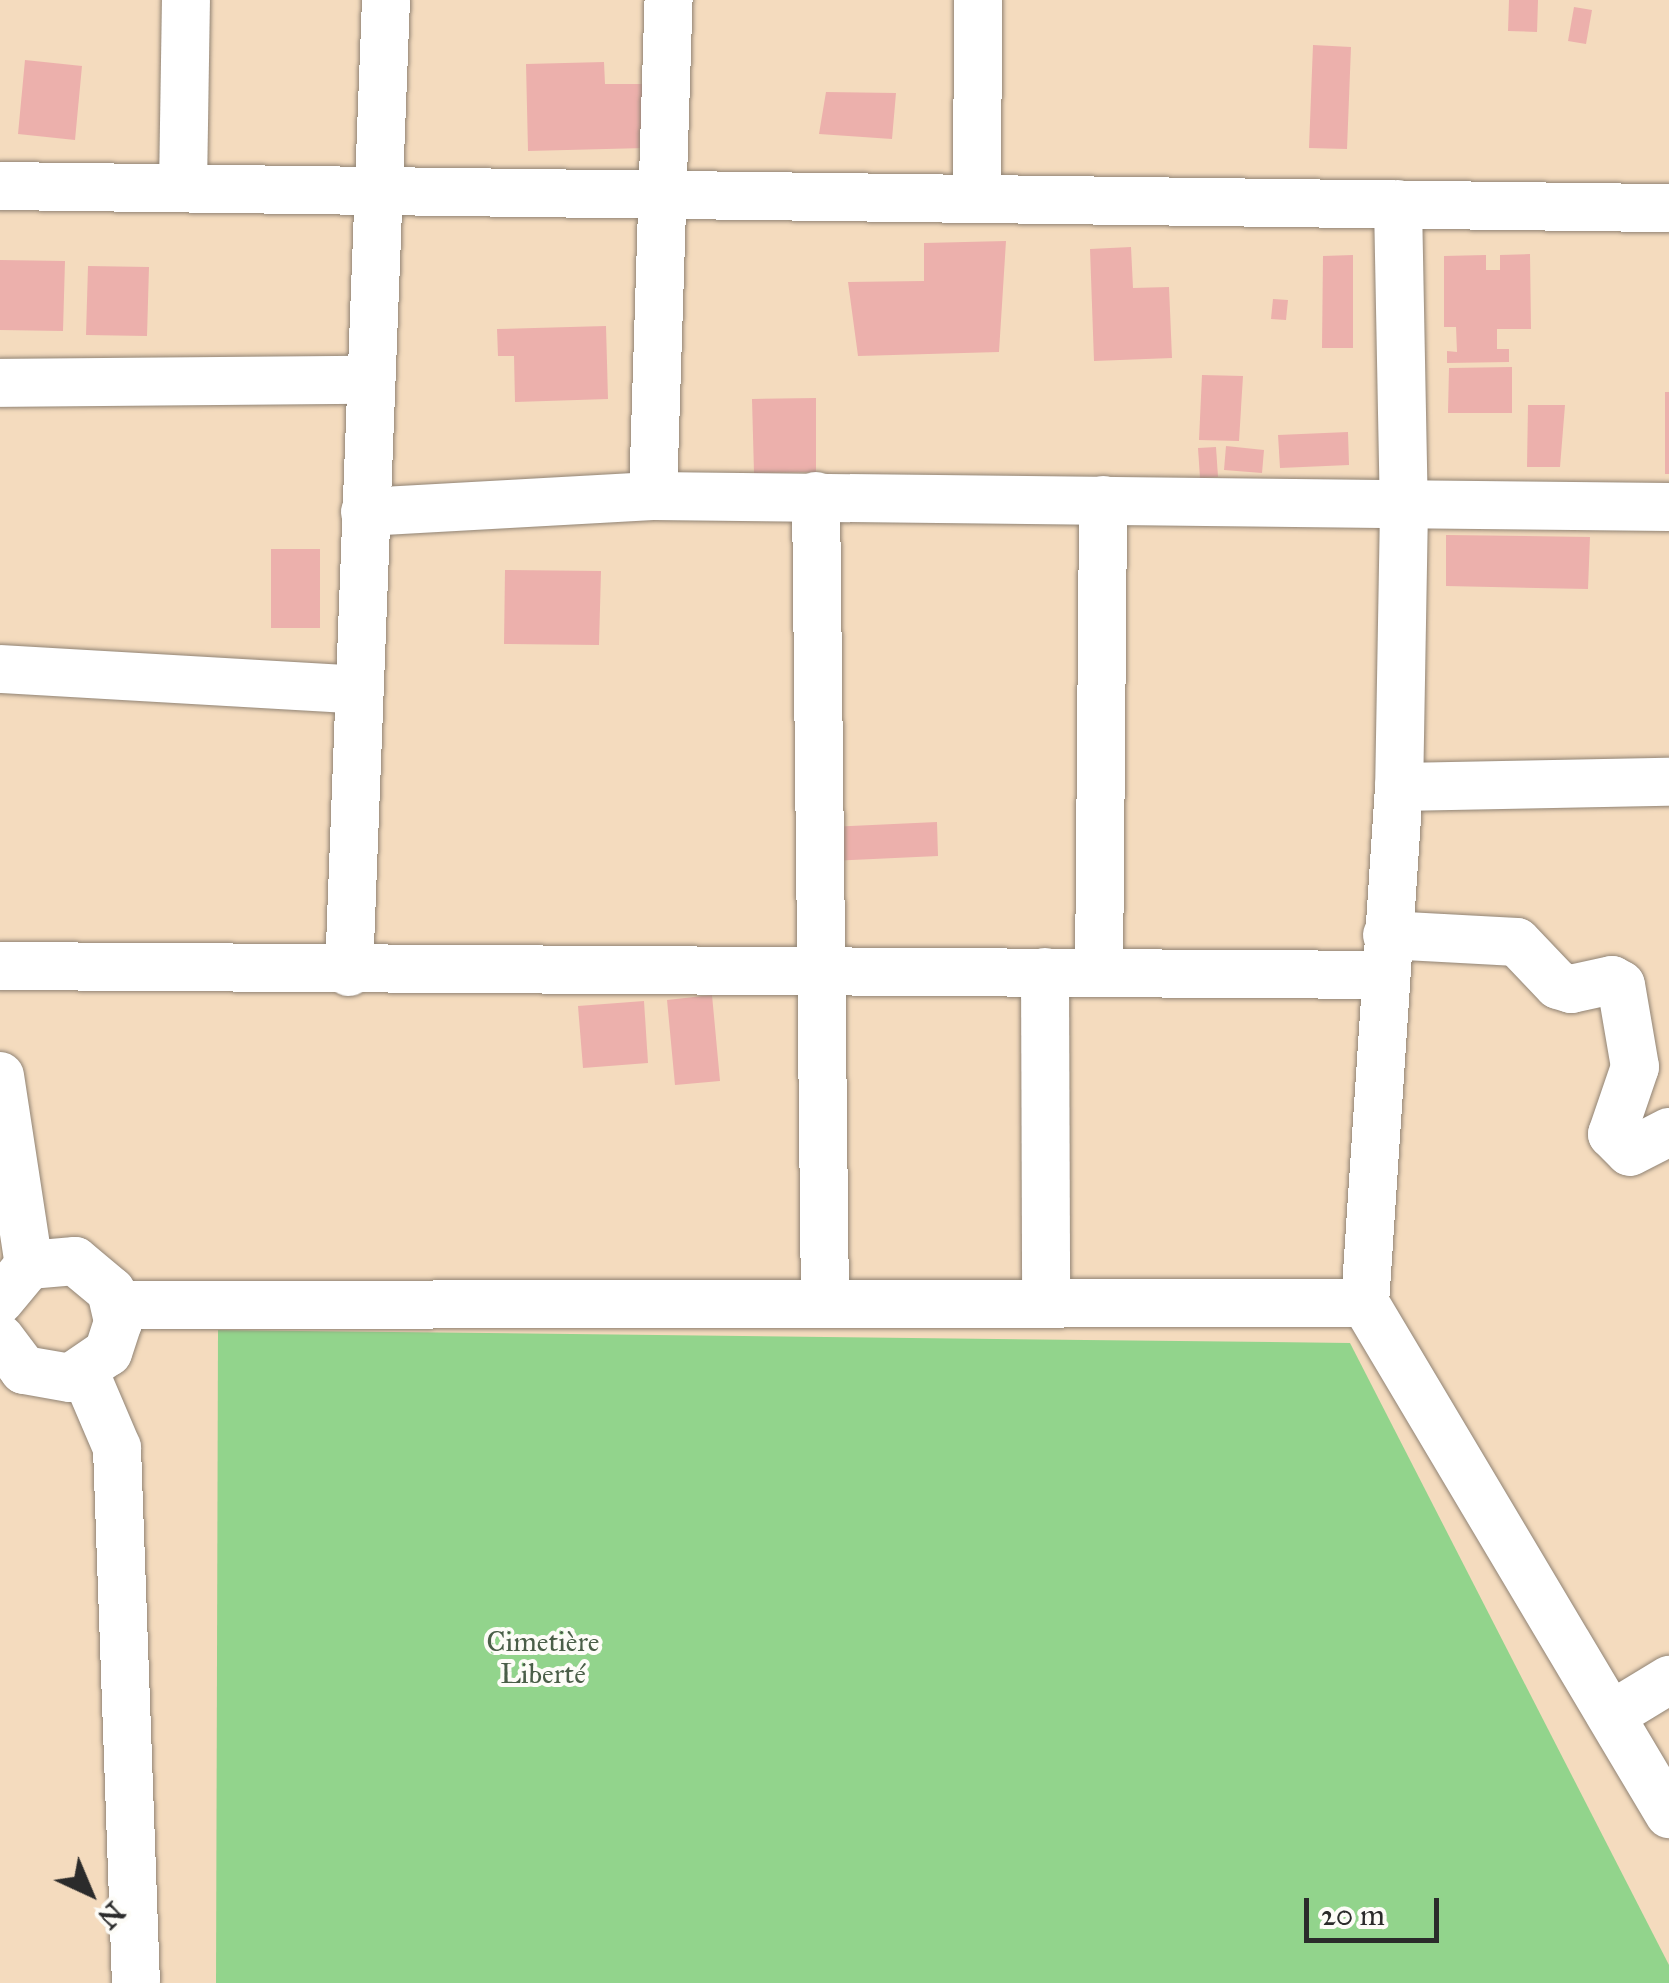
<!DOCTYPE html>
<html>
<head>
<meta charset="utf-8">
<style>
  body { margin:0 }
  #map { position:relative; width:1669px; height:1983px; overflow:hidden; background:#f4dbbe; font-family:"IM FELL Great Primer",serif }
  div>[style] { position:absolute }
  .green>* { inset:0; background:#92d48c }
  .building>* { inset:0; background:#ecb0ac }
  .roads { filter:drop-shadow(0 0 2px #908374) drop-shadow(0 0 2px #908374) }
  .street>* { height:48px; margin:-24px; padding:0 24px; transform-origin:24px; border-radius:24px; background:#fff }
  span { translate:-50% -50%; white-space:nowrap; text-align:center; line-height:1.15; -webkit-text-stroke:8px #fdfcf7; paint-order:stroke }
  .park-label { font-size:28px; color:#4a5e48 }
  .north { position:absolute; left:40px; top:1843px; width:100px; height:100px; -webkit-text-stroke:8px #fdfcf7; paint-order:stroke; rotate:136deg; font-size:28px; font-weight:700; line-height:40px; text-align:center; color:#2b2b2b }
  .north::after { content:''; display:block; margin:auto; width:35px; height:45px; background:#2b2b2b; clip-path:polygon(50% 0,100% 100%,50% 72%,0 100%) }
  .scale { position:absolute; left:1304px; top:1898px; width:135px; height:45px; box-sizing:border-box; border:5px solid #2b2b2b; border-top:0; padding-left:12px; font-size:30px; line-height:35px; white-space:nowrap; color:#2b2b2b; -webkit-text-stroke:8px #fdfcf7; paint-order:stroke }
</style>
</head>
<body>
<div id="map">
  <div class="green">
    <i style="clip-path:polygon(218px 1330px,1350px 1343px,1669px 1965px,1669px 1983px,216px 1983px)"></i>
  </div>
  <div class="building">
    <i style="clip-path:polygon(1509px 0,1538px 0,1537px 32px,1508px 31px)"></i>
    <i style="clip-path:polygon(1574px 7px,1592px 10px,1586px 44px,1568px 41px)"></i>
    <i style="clip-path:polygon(1313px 45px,1351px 47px,1347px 149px,1309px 148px)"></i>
    <i style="clip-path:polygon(25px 60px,82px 66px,75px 140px,18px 134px)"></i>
    <i style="clip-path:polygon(604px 62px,605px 84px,643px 84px,645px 148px,528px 151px,526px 64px)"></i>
    <i style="clip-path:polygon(826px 92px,896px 93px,892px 139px,819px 134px)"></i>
    <i style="clip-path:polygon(1006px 241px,999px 352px,858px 356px,848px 282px,924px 281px,924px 243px)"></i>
    <i style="clip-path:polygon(1131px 247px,1133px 288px,1169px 287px,1172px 358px,1094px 361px,1090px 249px)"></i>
    <i style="clip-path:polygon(1530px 254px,1531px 329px,1497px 329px,1497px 349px,1509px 349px,1509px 362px,1447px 363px,1447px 351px,1457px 352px,1456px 327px,1444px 327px,1444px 256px,1486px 255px,1486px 270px,1500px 270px,1500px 255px)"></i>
    <i style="clip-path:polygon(1353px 255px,1353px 348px,1322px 348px,1323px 256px)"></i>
    <i style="clip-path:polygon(0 260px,65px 261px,63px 331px,0 330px)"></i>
    <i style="clip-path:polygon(88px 266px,149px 267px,147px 336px,86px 335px)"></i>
    <i style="clip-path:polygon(1273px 299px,1288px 300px,1286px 320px,1271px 319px)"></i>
    <i style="clip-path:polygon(606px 326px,608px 399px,515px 402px,514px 356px,498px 356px,497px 329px)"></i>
    <i style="clip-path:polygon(1512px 367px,1512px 413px,1448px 413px,1449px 368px)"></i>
    <i style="clip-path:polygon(1202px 375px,1243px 376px,1239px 441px,1199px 440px)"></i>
    <i style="clip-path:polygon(1665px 392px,1669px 392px,1669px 474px,1665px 474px)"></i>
    <i style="clip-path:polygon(816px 398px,816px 472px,754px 473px,752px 399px)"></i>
    <i style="clip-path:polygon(1528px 405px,1565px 405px,1560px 467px,1527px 467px)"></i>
    <i style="clip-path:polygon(1348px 432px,1349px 465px,1280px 468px,1278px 435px)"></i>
    <i style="clip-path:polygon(1226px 446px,1264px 450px,1262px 473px,1224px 470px)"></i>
    <i style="clip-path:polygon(1216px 447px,1218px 477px,1200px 478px,1198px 448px)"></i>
    <i style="clip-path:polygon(1446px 535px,1590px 537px,1588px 589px,1446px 586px)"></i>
    <i style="clip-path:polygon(271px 549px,320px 549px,320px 628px,271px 628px)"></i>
    <i style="clip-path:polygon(505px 570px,601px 571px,599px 645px,504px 644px)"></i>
    <i style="clip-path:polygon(937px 822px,938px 856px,830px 861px,829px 827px)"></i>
    <i style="clip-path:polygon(712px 995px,720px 1081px,675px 1085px,667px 1000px)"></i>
    <i style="clip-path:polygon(644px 1001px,648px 1063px,583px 1068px,578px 1006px)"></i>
  </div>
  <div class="roads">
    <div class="street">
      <i style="left:0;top:186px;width:1669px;rotate:0.76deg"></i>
      <i style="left:183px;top:188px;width:188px;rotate:-89.1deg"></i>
      <i style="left:977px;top:199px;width:199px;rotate:-89.7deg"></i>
      <i style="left:1398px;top:204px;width:304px;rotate:88.9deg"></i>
      <i style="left:1404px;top:508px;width:279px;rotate:91deg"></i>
      <i style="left:1399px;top:787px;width:517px;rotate:93.77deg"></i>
      <i style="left:1365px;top:1303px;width:595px;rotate:59.25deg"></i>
      <i style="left:0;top:383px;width:369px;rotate:-0.5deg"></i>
      <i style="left:653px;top:496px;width:1016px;rotate:0.62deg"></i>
      <i style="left:816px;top:496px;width:804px;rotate:89.36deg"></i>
      <i style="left:365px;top:512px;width:288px;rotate:-3.2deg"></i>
      <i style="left:653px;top:496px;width:496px;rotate:-88.2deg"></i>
      <i style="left:0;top:669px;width:360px;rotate:3.3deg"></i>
      <i style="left:1399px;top:787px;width:270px;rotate:-1.1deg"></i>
      <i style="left:1387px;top:935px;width:130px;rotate:3.1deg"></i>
      <i style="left:1517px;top:942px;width:59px;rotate:46.4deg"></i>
      <i style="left:1558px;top:985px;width:14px;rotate:17deg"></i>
      <i style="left:1571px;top:989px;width:42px;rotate:-12.4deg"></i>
      <i style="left:1612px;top:980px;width:10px;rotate:29deg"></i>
      <i style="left:1621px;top:985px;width:83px;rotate:80.3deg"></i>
      <i style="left:1635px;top:1067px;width:71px;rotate:108.9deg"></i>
      <i style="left:1612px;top:1134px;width:25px;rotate:45deg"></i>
      <i style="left:1630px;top:1152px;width:44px;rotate:-27.1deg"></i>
      <i style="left:0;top:966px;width:1384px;rotate:0.37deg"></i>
      <i style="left:349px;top:972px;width:973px;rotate:-87.82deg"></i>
      <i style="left:1045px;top:972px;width:329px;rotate:89.8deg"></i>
      <i style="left:1099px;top:973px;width:473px;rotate:-89.5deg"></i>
      <i style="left:0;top:1076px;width:191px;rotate:81.3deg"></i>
      <i style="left:0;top:1300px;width:45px;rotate:-50.4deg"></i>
      <i style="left:29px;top:1265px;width:46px;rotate:-5deg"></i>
      <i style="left:75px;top:1261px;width:47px;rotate:39.8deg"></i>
      <i style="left:111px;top:1291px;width:32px;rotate:77deg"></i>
      <i style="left:118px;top:1322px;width:32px;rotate:108deg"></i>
      <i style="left:108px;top:1352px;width:46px;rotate:145.6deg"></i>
      <i style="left:70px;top:1378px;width:47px;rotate:-170.1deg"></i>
      <i style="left:24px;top:1370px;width:40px;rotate:-127deg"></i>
      <i style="left:116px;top:1305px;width:1249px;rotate:-0.09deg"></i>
      <i style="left:85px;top:1373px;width:82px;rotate:66.9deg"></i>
      <i style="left:117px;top:1448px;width:535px;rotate:87.97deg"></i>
      <i style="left:1613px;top:1714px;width:66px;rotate:-31.3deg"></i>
    </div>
  </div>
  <div class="park-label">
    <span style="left:543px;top:1658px">Cimetière<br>Liberté</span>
  </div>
  <div class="north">N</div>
  <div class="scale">20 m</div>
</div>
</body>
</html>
